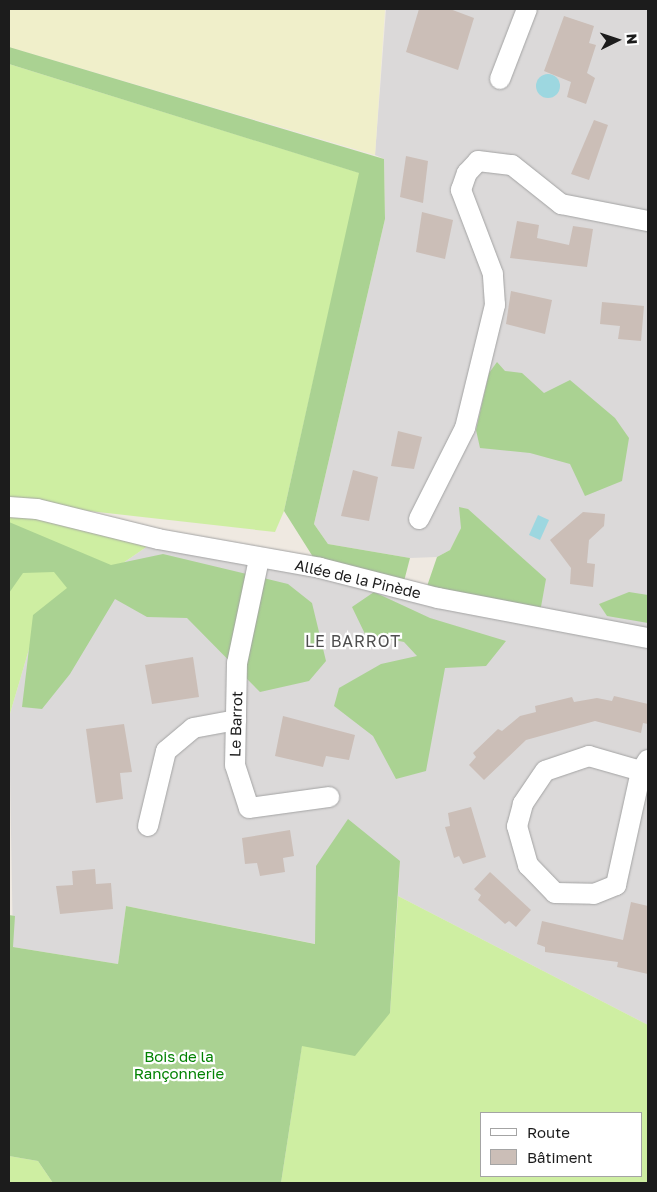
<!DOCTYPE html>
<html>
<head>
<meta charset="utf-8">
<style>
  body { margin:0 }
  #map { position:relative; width:657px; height:1192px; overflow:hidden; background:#efe9e1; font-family:"Golos Text",sans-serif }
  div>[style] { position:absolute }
  .residential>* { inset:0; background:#dbd9d9 }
  .farmland>* { inset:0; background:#f0efca }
  .grass>* { inset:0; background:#ceeea2 }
  .forest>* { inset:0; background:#aad292 }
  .water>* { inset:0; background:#9dd7e0 }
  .round { border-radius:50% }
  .building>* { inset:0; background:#cbbeb7 }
  .roads { filter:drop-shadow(0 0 1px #a3a3a3) drop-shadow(0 0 1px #a3a3a3) }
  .minor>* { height:20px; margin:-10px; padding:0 10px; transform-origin:10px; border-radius:10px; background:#fff }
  span { translate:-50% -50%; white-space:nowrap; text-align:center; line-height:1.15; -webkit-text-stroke:4.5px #fff; paint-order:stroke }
  .street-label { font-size:15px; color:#1c1c1c }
  .park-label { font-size:15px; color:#038203 }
  .neighbourhood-label { font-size:16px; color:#4f4f4f; letter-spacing:1px }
  .frame { position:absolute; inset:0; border:10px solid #1c1c1c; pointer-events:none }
  .legend { position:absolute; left:480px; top:1112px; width:162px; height:65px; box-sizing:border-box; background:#fff; border:1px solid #a4a4a4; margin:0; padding:6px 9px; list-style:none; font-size:15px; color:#1c1c1c }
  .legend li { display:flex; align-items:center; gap:10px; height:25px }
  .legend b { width:25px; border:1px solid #a4a4a4 }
  .north { position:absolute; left:592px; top:15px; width:50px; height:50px; -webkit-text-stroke:4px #fff; paint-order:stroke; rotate:86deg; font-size:14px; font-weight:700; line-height:20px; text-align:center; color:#1c1c1c }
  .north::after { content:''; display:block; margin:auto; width:18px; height:22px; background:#1c1c1c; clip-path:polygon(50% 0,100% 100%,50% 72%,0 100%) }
</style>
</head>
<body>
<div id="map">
  <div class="residential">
    <i style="clip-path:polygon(386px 9px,648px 9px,648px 1025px,398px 896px,400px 861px,316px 866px,316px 944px,126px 906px,118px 964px,13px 947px,9px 717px,37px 622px,158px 539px,539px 618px,461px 528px,450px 550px,437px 557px,410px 558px,328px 544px,314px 524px,385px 219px,384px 159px,375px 155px)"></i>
  </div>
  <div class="farmland">
    <i style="clip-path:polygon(9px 9px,385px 9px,375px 155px,9px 47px)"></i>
  </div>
  <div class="grass">
    <i style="clip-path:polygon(9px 64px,360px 173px,284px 511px,275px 532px,9px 502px)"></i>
    <i style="clip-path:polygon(9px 511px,158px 539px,37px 622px,9px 717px)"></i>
    <i style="clip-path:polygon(evenodd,398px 896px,648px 1025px,648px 1183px,281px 1183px,302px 1045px,390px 1013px,398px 896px,481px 1113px,641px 1113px,641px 1176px,481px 1176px,481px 1113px)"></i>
    <i style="clip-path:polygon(9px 1156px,38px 1161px,53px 1183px,9px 1183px)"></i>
  </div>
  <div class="forest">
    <i style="clip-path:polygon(9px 47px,384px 159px,385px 219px,314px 524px,328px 544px,410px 558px,402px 589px,320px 568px,284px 511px,359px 173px,9px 64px)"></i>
    <i style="clip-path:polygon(497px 362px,505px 371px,522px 373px,544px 393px,570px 380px,615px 418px,629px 438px,622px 481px,585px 496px,570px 464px,530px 453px,480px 448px,476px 430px,489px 373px)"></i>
    <i style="clip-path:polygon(459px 507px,468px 509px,546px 579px,539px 618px,424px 595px,437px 557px,450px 550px,461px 528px)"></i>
    <i style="clip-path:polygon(9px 522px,111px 565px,163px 554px,288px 584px,312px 603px,326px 661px,309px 681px,260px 692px,187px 618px,147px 617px,115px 599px,70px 674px,42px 709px,22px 707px,33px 615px,67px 588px,54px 572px,23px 573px,9px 593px)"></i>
    <i style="clip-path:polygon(374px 592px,430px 618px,506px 641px,486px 666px,445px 668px,426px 771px,396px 779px,373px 736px,334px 706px,339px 688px,381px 664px,417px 656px,404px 642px,365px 634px,352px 607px)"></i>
    <i style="clip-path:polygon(629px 592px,648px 595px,648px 623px,607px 616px,599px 604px)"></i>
    <i style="clip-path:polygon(348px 819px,400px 861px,390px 1013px,355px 1056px,302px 1046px,281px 1183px,53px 1183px,38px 1161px,9px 1156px,9px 915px,15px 916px,13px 947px,118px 964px,126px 906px,315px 944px,316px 866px)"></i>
  </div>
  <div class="water">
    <i class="round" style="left:536px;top:74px;width:24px;height:24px"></i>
    <i style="clip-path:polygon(538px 515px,549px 520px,540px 540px,529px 535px)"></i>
  </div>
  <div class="building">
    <i style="clip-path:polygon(419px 9px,450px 9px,474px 18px,458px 70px,406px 52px)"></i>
    <i style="clip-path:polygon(564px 16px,594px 26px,589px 43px,596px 45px,587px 73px,595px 78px,586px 104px,567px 97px,571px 82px,544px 71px)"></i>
    <i style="clip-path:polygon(594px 120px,608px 125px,589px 180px,571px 174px)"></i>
    <i style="clip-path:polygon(406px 156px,428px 161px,423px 203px,400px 197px)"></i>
    <i style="clip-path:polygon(422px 212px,453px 220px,445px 259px,416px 252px)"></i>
    <i style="clip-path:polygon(517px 221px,539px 225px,537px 238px,569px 245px,573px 226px,593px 229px,587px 267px,510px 258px)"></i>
    <i style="clip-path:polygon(511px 291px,552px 300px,545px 334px,506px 324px)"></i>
    <i style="clip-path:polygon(602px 302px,644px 306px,641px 341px,618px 339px,620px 326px,600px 324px)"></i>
    <i style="clip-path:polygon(398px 431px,422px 437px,414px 469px,391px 466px)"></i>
    <i style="clip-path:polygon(353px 470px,378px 477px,369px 521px,341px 516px)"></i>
    <i style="clip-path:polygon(583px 512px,605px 514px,604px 526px,589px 540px,587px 563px,595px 564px,593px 587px,570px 584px,571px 568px,550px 540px)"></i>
    <i style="clip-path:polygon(193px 657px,199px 697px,152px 704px,145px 665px)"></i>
    <i style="clip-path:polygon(614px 696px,648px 704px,648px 724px,643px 723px,641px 733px,595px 721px,526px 740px,484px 780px,469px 765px,476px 757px,473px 753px,498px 729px,502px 731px,520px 716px,536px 712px,535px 706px,572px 697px,574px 702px,597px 698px,612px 701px)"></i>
    <i style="clip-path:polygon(283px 716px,355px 735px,349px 760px,326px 756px,323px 767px,275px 756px)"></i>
    <i style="clip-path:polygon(124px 724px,132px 772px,120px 773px,123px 799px,96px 803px,86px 729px)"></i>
    <i style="clip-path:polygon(471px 807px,486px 857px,463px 864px,459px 856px,454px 858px,445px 827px,450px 826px,448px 813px)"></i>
    <i style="clip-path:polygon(290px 830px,294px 856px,283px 858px,285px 872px,260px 876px,257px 863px,245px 864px,242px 838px)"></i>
    <i style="clip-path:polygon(95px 869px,96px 884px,111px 883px,113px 909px,60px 914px,56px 886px,73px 885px,72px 871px)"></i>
    <i style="clip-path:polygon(490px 872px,531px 910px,516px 927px,509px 921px,505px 924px,478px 900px,481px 895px,474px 889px)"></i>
    <i style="clip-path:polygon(631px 902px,648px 906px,648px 974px,617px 967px,618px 962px,545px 952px,545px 947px,537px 944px,542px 921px,623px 940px)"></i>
  </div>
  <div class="roads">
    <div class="minor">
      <i style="left:500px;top:79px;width:75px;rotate:-68.9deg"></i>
      <i style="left:9px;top:507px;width:28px;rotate:4deg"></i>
      <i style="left:37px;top:509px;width:125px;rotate:13.9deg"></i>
      <i style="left:158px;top:539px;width:165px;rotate:10.1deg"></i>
      <i style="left:320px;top:568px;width:122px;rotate:14.3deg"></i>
      <i style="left:438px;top:598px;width:214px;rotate:10.8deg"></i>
      <i style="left:419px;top:519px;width:102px;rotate:-63.2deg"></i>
      <i style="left:465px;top:428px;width:127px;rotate:-76.3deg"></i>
      <i style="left:495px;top:305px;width:31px;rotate:-94deg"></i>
      <i style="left:493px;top:274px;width:90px;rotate:-110.9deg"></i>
      <i style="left:461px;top:190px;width:18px;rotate:-71deg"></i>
      <i style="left:467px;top:173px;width:16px;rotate:-47deg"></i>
      <i style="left:478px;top:161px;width:34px;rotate:7deg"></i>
      <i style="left:512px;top:165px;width:63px;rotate:38.5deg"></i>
      <i style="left:561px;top:204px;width:89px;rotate:11.1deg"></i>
      <i style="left:259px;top:559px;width:106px;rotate:101.9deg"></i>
      <i style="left:237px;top:663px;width:102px;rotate:91.1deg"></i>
      <i style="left:235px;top:765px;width:45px;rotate:72deg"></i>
      <i style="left:249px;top:808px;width:81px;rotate:-7.8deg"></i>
      <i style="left:641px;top:771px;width:54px;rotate:-163.9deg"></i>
      <i style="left:589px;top:756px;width:46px;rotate:161.2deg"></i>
      <i style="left:545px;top:771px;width:40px;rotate:124deg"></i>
      <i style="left:523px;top:804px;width:23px;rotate:105deg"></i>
      <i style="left:517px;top:826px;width:41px;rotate:74.2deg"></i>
      <i style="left:528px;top:865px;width:39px;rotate:46deg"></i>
      <i style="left:555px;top:893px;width:39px;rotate:1deg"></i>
      <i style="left:594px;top:894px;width:24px;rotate:-22deg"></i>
      <i style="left:616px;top:885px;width:117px;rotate:-77.6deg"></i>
      <i style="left:641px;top:771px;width:13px;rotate:-58deg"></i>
      <i style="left:148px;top:826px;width:77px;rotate:-76.5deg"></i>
      <i style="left:166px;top:751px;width:35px;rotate:-40deg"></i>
      <i style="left:193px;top:728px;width:44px;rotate:-10.5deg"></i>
    </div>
  </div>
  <div class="street-label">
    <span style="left:358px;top:579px;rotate:13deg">Allée de la Pinède</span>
    <span style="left:236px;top:724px;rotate:-88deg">Le Barrot</span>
  </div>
  <div class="park-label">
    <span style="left:179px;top:1065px">Bois de la<br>Rançonnerie</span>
  </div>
  <div class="neighbourhood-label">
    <span style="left:353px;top:641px">LE BARROT</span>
  </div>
  <div class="frame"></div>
  <ul class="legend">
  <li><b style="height:6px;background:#fff"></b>Route</li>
  <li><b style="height:14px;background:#cbbeb7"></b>Bâtiment</li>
  </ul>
  <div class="north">N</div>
</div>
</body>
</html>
